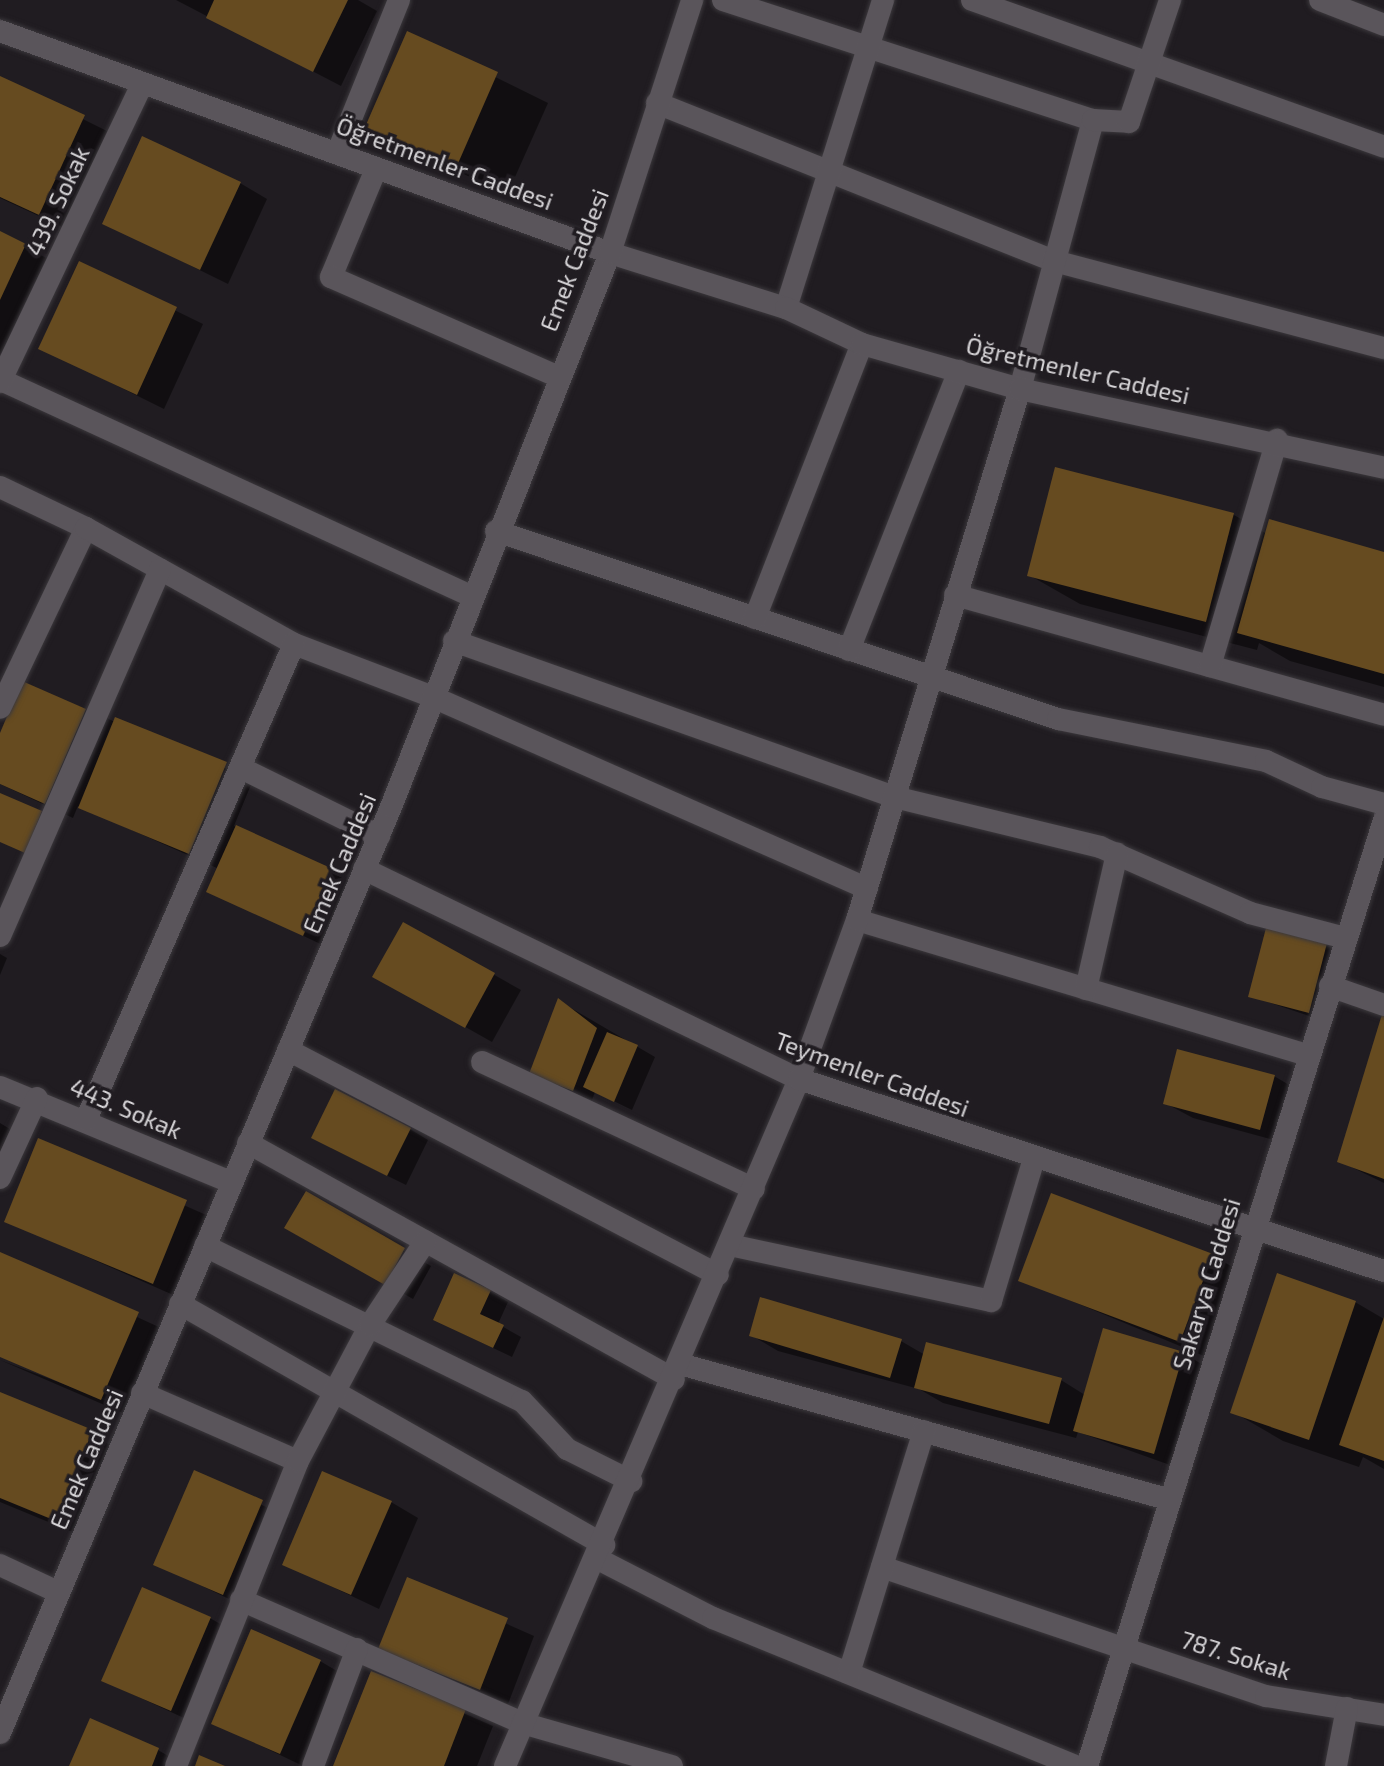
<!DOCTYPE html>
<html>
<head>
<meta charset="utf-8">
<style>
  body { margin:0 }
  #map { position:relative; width:1384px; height:1766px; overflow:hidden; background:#201c21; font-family:"Exo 2",sans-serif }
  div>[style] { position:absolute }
  .shadow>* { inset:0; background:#0007 }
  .building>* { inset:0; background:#664b20 }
  .roads { filter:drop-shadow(0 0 2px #3b383c) drop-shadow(0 0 2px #3b383c) }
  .minor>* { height:22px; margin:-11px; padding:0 11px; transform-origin:11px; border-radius:11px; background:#5a555b }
  .tertiary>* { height:22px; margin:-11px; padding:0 11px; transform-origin:11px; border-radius:11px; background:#5a555b }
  span { translate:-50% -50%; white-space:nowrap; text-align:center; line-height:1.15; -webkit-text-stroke:7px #201c21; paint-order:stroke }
  .street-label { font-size:24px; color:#d6d4d7 }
</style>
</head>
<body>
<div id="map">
  <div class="shadow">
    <i style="clip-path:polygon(176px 0,358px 0,377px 11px,341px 86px)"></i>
    <i style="clip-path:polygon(408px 34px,548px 103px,507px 195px,367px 127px)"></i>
    <i style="clip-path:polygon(0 78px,111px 133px,67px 229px,0 198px)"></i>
    <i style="clip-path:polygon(240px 183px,267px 199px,228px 284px,104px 223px)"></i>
    <i style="clip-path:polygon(0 234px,52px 261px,0 364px)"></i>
    <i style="clip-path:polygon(80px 264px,203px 324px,164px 409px,41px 348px)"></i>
    <i style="clip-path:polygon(1056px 469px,1234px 515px,1267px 534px,1384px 554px,1384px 687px,1290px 661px,1259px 643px,1257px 650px,1080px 604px,1029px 575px)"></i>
    <i style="clip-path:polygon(23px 683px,253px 780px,234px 826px,359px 886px,331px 949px,209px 891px,219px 869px,78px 806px,73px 818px,0 784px,0 738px)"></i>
    <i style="clip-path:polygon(404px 924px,521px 990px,492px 1042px,375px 976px)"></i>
    <i style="clip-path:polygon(1326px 945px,1344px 955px,1327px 1022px,1250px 996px)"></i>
    <i style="clip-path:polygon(0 954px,7px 958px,0 975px)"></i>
    <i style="clip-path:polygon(559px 1001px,655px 1057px,632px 1110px,595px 1092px,592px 1100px,549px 1084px)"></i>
    <i style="clip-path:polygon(1384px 1018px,1384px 1183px,1339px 1161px)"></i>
    <i style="clip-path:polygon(1274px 1076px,1301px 1092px,1288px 1144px,1193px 1118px,1165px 1103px)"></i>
    <i style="clip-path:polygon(0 1123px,23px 1137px,0 1188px)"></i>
    <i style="clip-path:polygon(410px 1129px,428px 1140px,406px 1185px,331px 1148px)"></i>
    <i style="clip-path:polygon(39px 1141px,222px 1222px,189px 1302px,6px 1221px)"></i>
    <i style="clip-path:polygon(306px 1194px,431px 1266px,413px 1299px,287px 1227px)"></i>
    <i style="clip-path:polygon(0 1254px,174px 1334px,137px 1419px,0 1360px,111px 1402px,0 1355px)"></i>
    <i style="clip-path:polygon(1212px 1255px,1248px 1276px,1216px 1361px,1021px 1280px)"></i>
    <i style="clip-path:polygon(490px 1291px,508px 1302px,498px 1324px,521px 1337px,512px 1357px,453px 1329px)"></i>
    <i style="clip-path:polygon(1355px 1302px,1384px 1319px,1384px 1469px,1363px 1457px,1359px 1467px,1283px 1441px,1233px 1412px)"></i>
    <i style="clip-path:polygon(751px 1335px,901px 1341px,925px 1355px,1061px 1380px,1085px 1395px,1183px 1353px,1210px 1369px,1181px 1469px,1078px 1432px,1076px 1438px,943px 1403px,919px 1389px,778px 1351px)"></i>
    <i style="clip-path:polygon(0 1394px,128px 1453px,92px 1540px,0 1502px)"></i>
    <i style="clip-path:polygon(195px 1473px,289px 1518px,250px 1609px,156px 1564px)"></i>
    <i style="clip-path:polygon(391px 1502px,418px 1518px,379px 1609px,284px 1564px)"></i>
    <i style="clip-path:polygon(408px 1580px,534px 1636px,508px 1704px,381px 1648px)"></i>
    <i style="clip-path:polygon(210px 1618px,237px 1634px,199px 1725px,104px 1681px)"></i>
    <i style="clip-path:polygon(320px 1661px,347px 1677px,303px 1766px,213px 1723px)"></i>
    <i style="clip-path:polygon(372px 1673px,493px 1726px,477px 1766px,336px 1766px)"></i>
    <i style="clip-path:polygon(91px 1721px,158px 1750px,185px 1766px,72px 1766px)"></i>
  </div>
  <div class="building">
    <i style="clip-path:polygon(214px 0,348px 0,313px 72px,206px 18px)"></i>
    <i style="clip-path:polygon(407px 31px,498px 72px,456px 168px,365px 127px)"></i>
    <i style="clip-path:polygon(0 76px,85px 115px,39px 215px,0 197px)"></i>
    <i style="clip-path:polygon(142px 136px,241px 182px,200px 270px,102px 224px)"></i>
    <i style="clip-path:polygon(0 231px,26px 244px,0 300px)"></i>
    <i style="clip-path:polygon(79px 261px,177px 307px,137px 395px,38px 349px)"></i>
    <i style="clip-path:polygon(1055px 467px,1234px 513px,1206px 622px,1027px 576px)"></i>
    <i style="clip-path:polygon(1269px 519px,1384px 552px,1384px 674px,1237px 633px)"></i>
    <i style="clip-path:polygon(22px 681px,86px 709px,45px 804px,0 784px,0 733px)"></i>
    <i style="clip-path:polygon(115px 717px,227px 762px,189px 854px,78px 808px)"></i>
    <i style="clip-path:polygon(0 793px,42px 811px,25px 853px,0 842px)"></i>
    <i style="clip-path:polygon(236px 825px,333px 869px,303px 936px,206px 892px)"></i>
    <i style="clip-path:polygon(403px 922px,495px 973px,465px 1028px,372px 977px)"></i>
    <i style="clip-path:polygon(1266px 928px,1327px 943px,1309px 1013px,1248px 997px)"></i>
    <i style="clip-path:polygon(558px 998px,597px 1028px,573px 1091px,529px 1074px)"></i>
    <i style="clip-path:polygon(1383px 1011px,1384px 1011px,1384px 1179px,1337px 1162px)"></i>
    <i style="clip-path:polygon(607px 1032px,638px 1045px,614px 1102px,583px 1087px)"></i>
    <i style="clip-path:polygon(1177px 1049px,1275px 1075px,1260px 1130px,1163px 1104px)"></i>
    <i style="clip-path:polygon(335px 1089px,411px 1128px,387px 1176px,311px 1138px)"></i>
    <i style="clip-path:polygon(38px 1138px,187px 1200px,153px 1284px,4px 1222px)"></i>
    <i style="clip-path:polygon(306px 1191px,405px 1248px,385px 1285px,284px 1228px)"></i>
    <i style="clip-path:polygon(1051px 1193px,1213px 1254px,1180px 1342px,1018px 1281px)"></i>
    <i style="clip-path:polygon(0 1252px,139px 1312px,101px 1400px,0 1357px)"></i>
    <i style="clip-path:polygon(454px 1273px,491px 1290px,480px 1314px,504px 1325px,493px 1348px,433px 1320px)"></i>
    <i style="clip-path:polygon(1277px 1273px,1356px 1301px,1309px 1440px,1230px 1413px)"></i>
    <i style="clip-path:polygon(760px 1297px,902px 1339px,890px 1378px,749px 1336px)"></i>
    <i style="clip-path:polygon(1384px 1317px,1384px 1461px,1339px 1445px)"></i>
    <i style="clip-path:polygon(1103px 1328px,1184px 1352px,1154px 1454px,1073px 1431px)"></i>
    <i style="clip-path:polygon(926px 1342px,1062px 1378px,1049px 1424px,914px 1388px)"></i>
    <i style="clip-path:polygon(0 1392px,93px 1430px,56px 1521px,0 1498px)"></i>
    <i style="clip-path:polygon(194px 1470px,263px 1500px,223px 1595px,153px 1565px)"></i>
    <i style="clip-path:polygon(322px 1471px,392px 1501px,351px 1595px,282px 1565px)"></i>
    <i style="clip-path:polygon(407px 1577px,508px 1618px,480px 1690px,378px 1649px)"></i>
    <i style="clip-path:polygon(142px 1587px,211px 1617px,171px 1711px,101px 1681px)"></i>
    <i style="clip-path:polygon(251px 1629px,321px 1660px,280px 1754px,211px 1724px)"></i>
    <i style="clip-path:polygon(371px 1671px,466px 1709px,444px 1766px,333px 1766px)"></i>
    <i style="clip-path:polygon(90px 1718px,159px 1748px,152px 1766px,69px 1766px)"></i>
    <i style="clip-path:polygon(199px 1755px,225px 1766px,195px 1766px)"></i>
  </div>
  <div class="roads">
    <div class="minor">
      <i style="left:723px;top:0;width:389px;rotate:18deg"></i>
      <i style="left:972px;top:0;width:437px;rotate:19.6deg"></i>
      <i style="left:1320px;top:0;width:69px;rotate:21.3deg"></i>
      <i style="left:657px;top:103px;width:427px;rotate:21.7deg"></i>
      <i style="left:1054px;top:261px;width:341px;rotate:14.8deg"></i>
      <i style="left:338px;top:151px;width:163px;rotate:-68deg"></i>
      <i style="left:376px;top:169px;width:117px;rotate:112.6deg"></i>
      <i style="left:331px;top:277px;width:246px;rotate:23.7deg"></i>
      <i style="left:786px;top:308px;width:323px;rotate:-72.5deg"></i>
      <i style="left:1px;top:380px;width:517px;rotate:24.68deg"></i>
      <i style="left:0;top:382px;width:327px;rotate:-64.5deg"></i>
      <i style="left:0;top:487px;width:95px;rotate:25.5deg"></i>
      <i style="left:86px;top:528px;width:199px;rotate:115.5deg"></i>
      <i style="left:86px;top:528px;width:238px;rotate:29.1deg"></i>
      <i style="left:294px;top:644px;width:149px;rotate:20.9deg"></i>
      <i style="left:433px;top:697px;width:474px;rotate:23.8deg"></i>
      <i style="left:496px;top:531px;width:593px;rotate:18.5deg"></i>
      <i style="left:1058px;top:719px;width:212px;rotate:11.4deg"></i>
      <i style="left:1266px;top:761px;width:62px;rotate:24.9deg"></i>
      <i style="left:1322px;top:787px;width:64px;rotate:15.3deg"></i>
      <i style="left:955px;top:595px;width:445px;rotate:15.6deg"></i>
      <i style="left:755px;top:618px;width:294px;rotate:-68.7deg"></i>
      <i style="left:454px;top:641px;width:467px;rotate:19.5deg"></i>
      <i style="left:894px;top:797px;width:212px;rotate:13.6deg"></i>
      <i style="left:1100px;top:847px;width:164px;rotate:23.7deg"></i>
      <i style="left:1250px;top:913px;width:98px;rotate:14.7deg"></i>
      <i style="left:849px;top:650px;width:300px;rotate:-68.5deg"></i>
      <i style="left:1210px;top:666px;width:236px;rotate:-73.5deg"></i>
      <i style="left:241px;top:768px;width:154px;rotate:26.2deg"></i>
      <i style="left:857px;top:920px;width:470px;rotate:16.7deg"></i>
      <i style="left:0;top:936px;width:400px;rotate:-66.4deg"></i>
      <i style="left:1330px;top:986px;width:57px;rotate:19.4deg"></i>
      <i style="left:1086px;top:989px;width:139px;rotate:-77.1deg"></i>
      <i style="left:288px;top:1050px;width:485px;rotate:27.6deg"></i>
      <i style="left:482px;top:1062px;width:300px;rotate:25deg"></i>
      <i style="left:0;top:1087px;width:250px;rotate:22.4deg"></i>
      <i style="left:86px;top:1120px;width:519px;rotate:-66.4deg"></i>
      <i style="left:248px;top:1143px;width:487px;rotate:29deg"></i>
      <i style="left:0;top:1178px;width:88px;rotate:-65.2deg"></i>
      <i style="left:730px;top:1245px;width:267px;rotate:12.1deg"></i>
      <i style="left:991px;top:1301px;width:148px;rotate:-73.2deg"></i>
      <i style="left:205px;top:1246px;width:353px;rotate:26.1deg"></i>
      <i style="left:522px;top:1401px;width:66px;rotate:46.8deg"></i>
      <i style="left:567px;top:1449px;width:72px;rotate:26.6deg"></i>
      <i style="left:180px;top:1304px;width:488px;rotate:29.6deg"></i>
      <i style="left:680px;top:1364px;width:505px;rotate:15.49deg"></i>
      <i style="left:142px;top:1393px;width:170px;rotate:23.6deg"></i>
      <i style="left:598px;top:1559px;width:129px;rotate:27.2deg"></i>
      <i style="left:713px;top:1618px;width:392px;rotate:22.2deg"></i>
      <i style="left:0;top:1565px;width:64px;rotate:25deg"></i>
      <i style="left:882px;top:1567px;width:405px;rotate:18.6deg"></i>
      <i style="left:1266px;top:1696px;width:120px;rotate:9.1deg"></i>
      <i style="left:241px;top:1600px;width:307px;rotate:23.6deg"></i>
      <i style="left:522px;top:1723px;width:156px;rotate:16deg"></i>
      <i style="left:849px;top:1673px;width:253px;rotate:-72.8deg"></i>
      <i style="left:176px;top:1766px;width:328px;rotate:-68.2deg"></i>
      <i style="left:298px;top:1461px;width:154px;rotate:-62.1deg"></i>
      <i style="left:370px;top:1325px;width:100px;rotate:-56.5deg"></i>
      <i style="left:313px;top:1766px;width:125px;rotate:-69.4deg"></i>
      <i style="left:505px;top:1766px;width:747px;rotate:-66.83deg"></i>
      <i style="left:799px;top:1079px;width:169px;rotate:-70deg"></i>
      <i style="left:857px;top:920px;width:555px;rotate:-72.94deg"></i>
      <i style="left:1020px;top:389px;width:279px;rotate:-74.8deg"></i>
      <i style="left:1093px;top:120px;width:36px;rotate:3deg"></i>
      <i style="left:1129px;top:122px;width:129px;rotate:-71.4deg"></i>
      <i style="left:1336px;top:1766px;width:59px;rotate:-79.3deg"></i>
    </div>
    <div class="tertiary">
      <i style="left:0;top:31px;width:649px;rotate:20deg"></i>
      <i style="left:610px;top:253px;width:184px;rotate:17.4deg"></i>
      <i style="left:786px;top:308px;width:84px;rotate:25.3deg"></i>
      <i style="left:862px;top:344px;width:164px;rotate:15.9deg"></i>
      <i style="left:1020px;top:389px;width:372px;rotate:12.2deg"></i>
      <i style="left:364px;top:869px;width:483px;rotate:25.8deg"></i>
      <i style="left:799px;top:1079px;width:616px;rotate:18.17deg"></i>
      <i style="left:0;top:1733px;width:1005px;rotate:-67.11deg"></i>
      <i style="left:391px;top:807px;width:596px;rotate:-68.43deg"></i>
      <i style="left:610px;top:253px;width:266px;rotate:-72deg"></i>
      <i style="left:1087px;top:1766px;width:992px;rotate:-72.57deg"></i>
    </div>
  </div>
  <div class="street-label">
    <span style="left:445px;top:163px;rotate:20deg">Öğretmenler Caddesi</span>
    <span style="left:57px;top:201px;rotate:-65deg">439. Sokak</span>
    <span style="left:574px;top:260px;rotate:-69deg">Emek Caddesi</span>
    <span style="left:1078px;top:370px;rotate:13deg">Öğretmenler Caddesi</span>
    <span style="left:339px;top:863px;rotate:-67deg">Emek Caddesi</span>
    <span style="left:872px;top:1074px;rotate:20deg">Teymenler Caddesi</span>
    <span style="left:126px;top:1108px;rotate:23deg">443. Sokak</span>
    <span style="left:1206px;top:1284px;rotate:-73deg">Sakarya Caddesi</span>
    <span style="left:86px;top:1459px;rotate:-67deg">Emek Caddesi</span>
    <span style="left:1236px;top:1655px;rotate:17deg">787. Sokak</span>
  </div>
</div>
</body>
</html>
